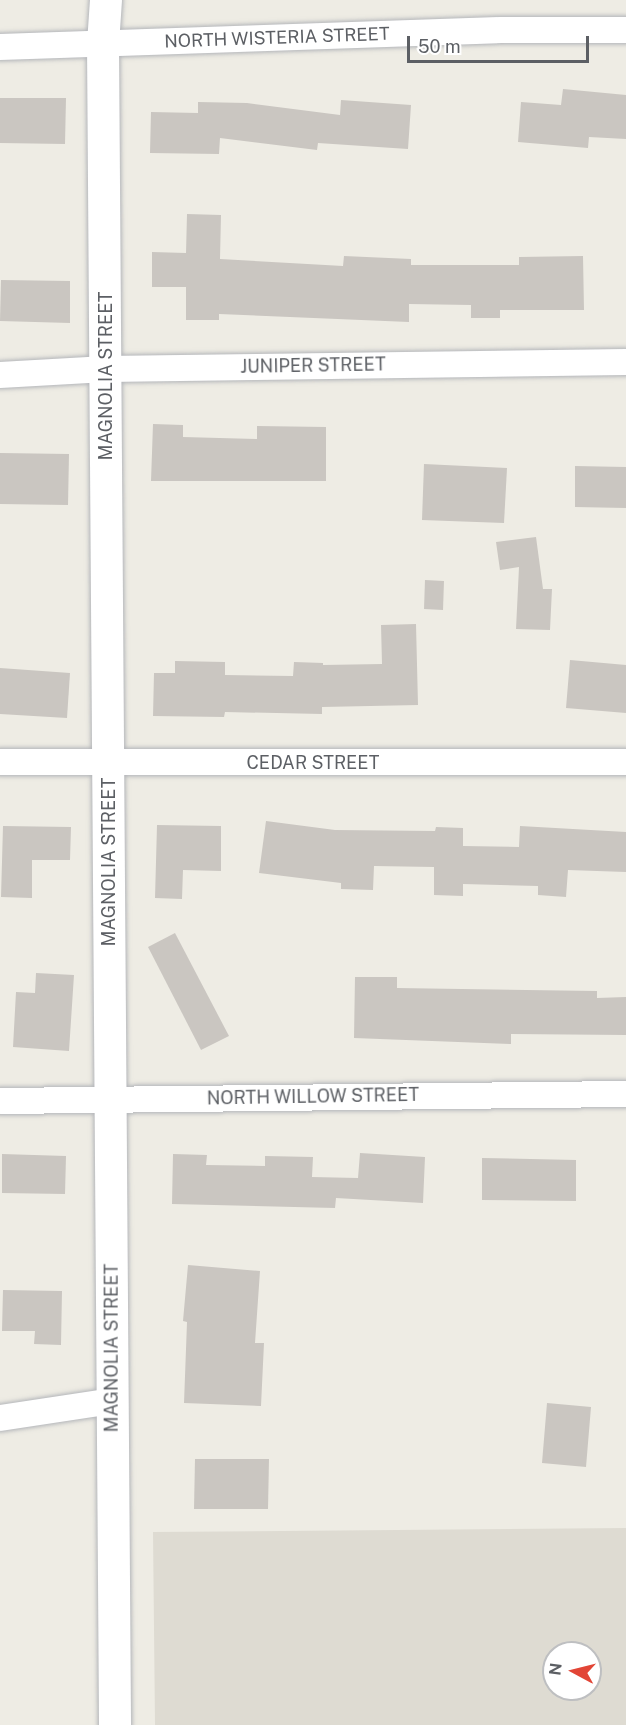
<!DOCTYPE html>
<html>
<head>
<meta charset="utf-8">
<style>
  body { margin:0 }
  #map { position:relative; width:626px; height:1725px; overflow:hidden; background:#eeece4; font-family:"Public Sans",sans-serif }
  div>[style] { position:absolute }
  .education>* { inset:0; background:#dedbd2 }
  .building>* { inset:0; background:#cac6c1 }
  .roads { filter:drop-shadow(0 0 2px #b4b6ba) drop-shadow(0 0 2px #b4b6ba) }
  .minor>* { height:26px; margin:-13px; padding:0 13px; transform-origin:13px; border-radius:13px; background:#fff }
  .tertiary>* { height:32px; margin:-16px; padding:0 16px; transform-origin:16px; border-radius:16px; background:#fff }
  span { translate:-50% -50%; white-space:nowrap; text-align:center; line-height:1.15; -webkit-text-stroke:4.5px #fff; paint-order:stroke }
  .street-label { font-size:18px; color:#5c5f64 }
  .north { position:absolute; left:542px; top:1641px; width:60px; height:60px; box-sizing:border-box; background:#fff; border:2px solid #bebfc1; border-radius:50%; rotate:277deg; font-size:16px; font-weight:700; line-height:24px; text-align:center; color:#5c5f64 }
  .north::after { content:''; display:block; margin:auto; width:21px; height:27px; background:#e24536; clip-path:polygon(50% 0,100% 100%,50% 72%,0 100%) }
  .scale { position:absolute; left:407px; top:36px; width:182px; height:27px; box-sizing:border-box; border:3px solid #5c5f64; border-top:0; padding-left:8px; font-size:18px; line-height:21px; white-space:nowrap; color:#5c5f64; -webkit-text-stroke:4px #fff; paint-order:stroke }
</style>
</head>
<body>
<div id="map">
  <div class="education">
    <i style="clip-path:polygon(evenodd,626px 1528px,626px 1725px,155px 1725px,153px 1532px,626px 1528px,554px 1653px,590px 1653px,590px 1689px,554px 1689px,554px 1653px)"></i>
  </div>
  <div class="building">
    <i style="clip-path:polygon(563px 89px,626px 95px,626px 139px,589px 137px,588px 148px,518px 142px,521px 102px,561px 105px)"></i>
    <i style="clip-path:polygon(0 98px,66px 98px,65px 144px,0 143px)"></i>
    <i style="clip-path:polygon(341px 100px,411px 105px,408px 149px,318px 143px,317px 150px,220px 138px,219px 154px,150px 153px,151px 112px,198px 113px,198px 102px,247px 103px,340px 115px)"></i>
    <i style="clip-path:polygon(187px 214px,221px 215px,220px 259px,343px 266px,344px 256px,411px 259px,411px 265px,519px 265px,519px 257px,583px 256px,584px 310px,500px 310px,500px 318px,471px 318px,471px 305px,409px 304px,409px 322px,219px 314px,219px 320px,186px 320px,186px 287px,152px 287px,152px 252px,186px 253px)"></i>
    <i style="clip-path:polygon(1px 280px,70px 281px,70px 323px,0 321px)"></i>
    <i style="clip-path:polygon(153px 424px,183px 425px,183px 437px,257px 439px,257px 426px,326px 427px,326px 481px,151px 481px)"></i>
    <i style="clip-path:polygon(0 453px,69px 454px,68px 505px,0 504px)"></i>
    <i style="clip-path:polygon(424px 464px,507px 468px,504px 523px,422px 520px)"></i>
    <i style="clip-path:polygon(575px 466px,626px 467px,626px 508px,575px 507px)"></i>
    <i style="clip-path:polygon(536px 537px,543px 589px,552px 589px,550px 630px,516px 629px,519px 567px,500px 570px,496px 542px)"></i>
    <i style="clip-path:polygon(425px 580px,444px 581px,443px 610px,424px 609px)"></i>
    <i style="clip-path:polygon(416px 624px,418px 705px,322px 707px,322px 714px,225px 712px,224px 717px,153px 716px,154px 673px,175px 673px,175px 661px,225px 662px,225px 675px,293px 676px,294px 662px,323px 663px,323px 665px,382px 664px,381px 625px)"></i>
    <i style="clip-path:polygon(570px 660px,626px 665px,626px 713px,566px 708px)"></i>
    <i style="clip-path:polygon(0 668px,70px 673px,67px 718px,0 714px)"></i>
    <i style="clip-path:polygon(266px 821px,335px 830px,435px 831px,436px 827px,463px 828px,463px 846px,519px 847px,520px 826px,626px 832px,626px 872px,568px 870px,566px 897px,538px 895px,538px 886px,463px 884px,463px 896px,434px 895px,434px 867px,374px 866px,373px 890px,341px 889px,341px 883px,259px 873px)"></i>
    <i style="clip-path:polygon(157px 825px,221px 826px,221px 871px,183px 870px,182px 899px,155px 898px)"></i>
    <i style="clip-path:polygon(3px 826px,71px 827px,70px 860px,32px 860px,32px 898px,1px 897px)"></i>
    <i style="clip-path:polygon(175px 933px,229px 1036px,201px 1050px,148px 947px)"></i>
    <i style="clip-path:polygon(36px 973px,74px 975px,69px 1051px,13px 1047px,16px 992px,35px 993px)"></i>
    <i style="clip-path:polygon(355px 977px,397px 977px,397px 988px,597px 991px,597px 998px,626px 997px,626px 1035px,511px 1034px,511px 1044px,354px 1038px)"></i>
    <i style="clip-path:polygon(360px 1153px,425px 1157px,423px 1203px,336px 1198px,335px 1208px,172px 1204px,173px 1154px,207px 1155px,206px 1165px,265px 1166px,265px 1156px,313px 1157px,312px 1177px,358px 1178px)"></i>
    <i style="clip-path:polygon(2px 1154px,66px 1156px,65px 1194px,2px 1193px)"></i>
    <i style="clip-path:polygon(482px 1158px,576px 1160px,576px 1201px,482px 1200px)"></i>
    <i style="clip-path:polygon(188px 1265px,260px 1271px,255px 1343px,264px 1343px,261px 1406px,184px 1403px,187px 1322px,183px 1321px)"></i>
    <i style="clip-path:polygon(3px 1290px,62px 1291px,61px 1345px,34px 1344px,35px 1331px,2px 1331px)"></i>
    <i style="clip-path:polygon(547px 1403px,591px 1407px,586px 1467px,542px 1463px)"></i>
    <i style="clip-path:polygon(195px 1459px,269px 1459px,268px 1509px,194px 1509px)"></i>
  </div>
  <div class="roads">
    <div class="minor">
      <i style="left:0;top:47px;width:501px;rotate:-1.94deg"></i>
      <i style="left:501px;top:30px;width:125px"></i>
      <i style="left:0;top:375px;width:106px;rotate:-3.2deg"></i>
      <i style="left:106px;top:369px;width:520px;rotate:-0.77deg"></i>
      <i style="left:0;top:762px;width:626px"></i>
      <i style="left:0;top:1101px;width:626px;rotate:-0.64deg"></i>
      <i style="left:0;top:1418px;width:114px;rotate:-8.6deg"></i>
    </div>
    <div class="tertiary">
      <i style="left:106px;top:0;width:44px;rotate:93.9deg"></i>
      <i style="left:103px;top:44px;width:1681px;rotate:89.59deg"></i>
    </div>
  </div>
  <div class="street-label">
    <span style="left:277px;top:38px;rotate:-2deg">NORTH WISTERIA STREET</span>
    <span style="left:313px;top:366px;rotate:-1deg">JUNIPER STREET</span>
    <span style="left:106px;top:376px;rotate:-90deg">MAGNOLIA STREET</span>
    <span style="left:313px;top:763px">CEDAR STREET</span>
    <span style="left:109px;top:862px;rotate:-90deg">MAGNOLIA STREET</span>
    <span style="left:313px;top:1097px;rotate:-1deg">NORTH WILLOW STREET</span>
    <span style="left:112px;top:1348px;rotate:-90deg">MAGNOLIA STREET</span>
  </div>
  <div class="north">N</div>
  <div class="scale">50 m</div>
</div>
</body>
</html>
